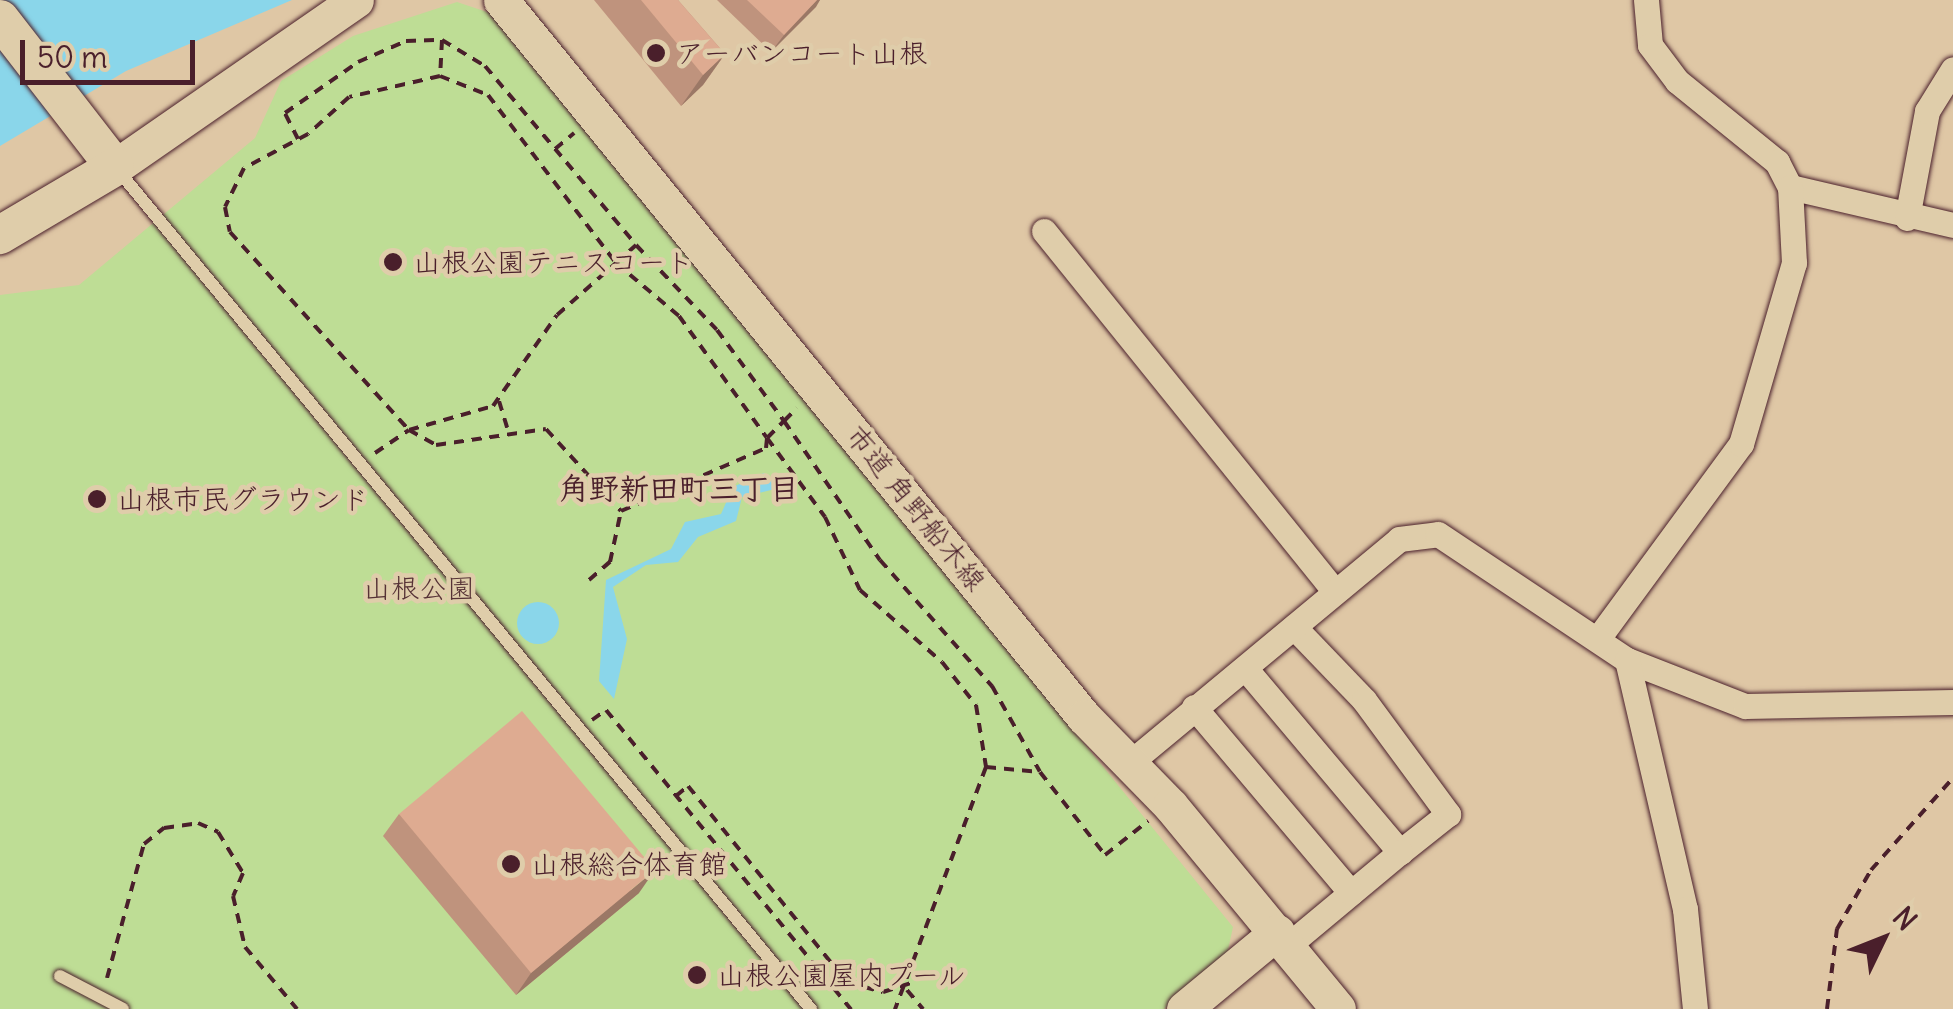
<!DOCTYPE html>
<html>
<head>
<meta charset="utf-8">
<style>
  body { margin:0 }
  #map { position:relative; width:1953px; height:1009px; overflow:hidden; background:#dfc7a5; font-family:Delius,"Klee One",sans-serif }
  div>[style] { position:absolute }
  .green>* { inset:0; background:#bedd95 }
  .water>* { inset:0; background:#8ad6ea }
  .round { border-radius:50% }
  .path>* { height:4px; margin-top:-2px; transform-origin:0; background:repeating-linear-gradient(90deg,#4a1f2b 0 10px,transparent 0 18px) }
  .roads { filter:drop-shadow(0 0 2px #4a1f2b) drop-shadow(0 0 2px #4a1f2b) }
  .lane>* { height:12px; margin:-6px; padding:0 6px; transform-origin:6px; border-radius:6px; background:#dfcdaa }
  .street>* { height:25px; margin:-12.5px; padding:0 12.5px; transform-origin:12.5px; border-radius:12.5px; background:#dfcdaa }
  .secondary>* { height:35px; margin:-17.5px; padding:0 17.5px; transform-origin:17.5px; border-radius:17.5px; background:#dfcdaa }
  .primary>* { height:38px; margin:-19px; padding:0 19px; transform-origin:19px; border-radius:19px; background:#dfcdaa }
  .wall>* { inset:0; background:#bf937d }
  .shaded-wall>* { inset:0; background:#9b7866 }
  .building>* { inset:0; background:#deab91 }
  .dots>* { width:28px; height:28px; translate:-50% -50%; box-sizing:border-box; border:5px solid #dfcdaa; border-radius:50% }
  span { translate:-50% -50%; white-space:nowrap; text-align:center; line-height:1.15; -webkit-text-stroke:9px #dfcdaa; paint-order:stroke }
  .poi-label { font-size:28px; color:#4a1f2b }
  .left { translate:0 -50%; text-align:left }
  .street-label { font-size:28px; color:#4a1f2b }
  .park-label { font-size:28px; color:#563236 }
  .neighbourhood-label { font-size:30px; color:#4a1f2b; font-weight:700 }
  .north { position:absolute; left:1833px; top:889px; width:100px; height:100px; -webkit-text-stroke:8px #dfcdaa; paint-order:stroke; rotate:47deg; font-size:28px; font-weight:700; line-height:40px; text-align:center; color:#4a1f2b }
  .north::after { content:''; display:block; margin:auto; width:35px; height:45px; background:#4a1f2b; clip-path:polygon(50% 0,100% 100%,50% 72%,0 100%) }
  .scale { position:absolute; left:20px; top:40px; width:175px; height:45px; box-sizing:border-box; border:5px solid #4a1f2b; border-top:0; padding-left:12px; font-size:30px; line-height:35px; white-space:nowrap; color:#4a1f2b; -webkit-text-stroke:8px #dfcdaa; paint-order:stroke }
</style>
</head>
<body>
<div id="map">
  <div class="green">
    <i style="clip-path:polygon(457px 2px,493px 14px,1233px 927px,1226px 959px,1164px 1009px,0 1009px,0 295px,79px 285px,255px 138px,281px 81px,353px 36px)"></i>
  </div>
  <div class="water">
    <i style="clip-path:polygon(0 0,292px 0,126px 71px,0 146px)"></i>
    <i style="clip-path:polygon(764px 473px,779px 488px,742px 497px,736px 521px,698px 537px,678px 562px,646px 565px,613px 587px,627px 639px,614px 699px,599px 681px,606px 580px,671px 549px,685px 522px,721px 514px,733px 487px)"></i>
    <i class="round" style="left:517px;top:602px;width:42px;height:42px"></i>
  </div>
  <div class="path">
    <i style="left:442px;top:40px;width:36px;rotate:93deg"></i>
    <i style="left:440px;top:76px;width:52px;rotate:21.6deg"></i>
    <i style="left:488px;top:95px;width:211px;rotate:52.7deg"></i>
    <i style="left:616px;top:263px;width:27px;rotate:-42deg"></i>
    <i style="left:636px;top:245px;width:117px;rotate:46.4deg"></i>
    <i style="left:717px;top:330px;width:113px;rotate:53.6deg"></i>
    <i style="left:784px;top:421px;width:18px;rotate:-45deg"></i>
    <i style="left:440px;top:76px;width:93px;rotate:167deg"></i>
    <i style="left:349px;top:97px;width:55px;rotate:137.9deg"></i>
    <i style="left:308px;top:134px;width:72px;rotate:152deg"></i>
    <i style="left:244px;top:168px;width:43px;rotate:116deg"></i>
    <i style="left:225px;top:207px;width:25px;rotate:79deg"></i>
    <i style="left:230px;top:232px;width:267px;rotate:47.9deg"></i>
    <i style="left:409px;top:430px;width:31px;rotate:29deg"></i>
    <i style="left:436px;top:445px;width:111px;rotate:-8.3deg"></i>
    <i style="left:546px;top:429px;width:111px;rotate:47.6deg"></i>
    <i style="left:298px;top:139px;width:29px;rotate:-117deg"></i>
    <i style="left:285px;top:113px;width:89px;rotate:-34.9deg"></i>
    <i style="left:358px;top:62px;width:52px;rotate:-23.6deg"></i>
    <i style="left:406px;top:41px;width:36px;rotate:-2deg"></i>
    <i style="left:442px;top:40px;width:50px;rotate:31.2deg"></i>
    <i style="left:485px;top:66px;width:234px;rotate:49.8deg"></i>
    <i style="left:555px;top:149px;width:25px;rotate:-40deg"></i>
    <i style="left:499px;top:401px;width:28px;rotate:73deg"></i>
    <i style="left:375px;top:453px;width:41px;rotate:-34.1deg"></i>
    <i style="left:409px;top:430px;width:87px;rotate:-15.9deg"></i>
    <i style="left:493px;top:406px;width:111px;rotate:-54.9deg"></i>
    <i style="left:557px;top:315px;width:79px;rotate:-41.4deg"></i>
    <i style="left:616px;top:263px;width:82px;rotate:40.1deg"></i>
    <i style="left:679px;top:316px;width:150px;rotate:54.2deg"></i>
    <i style="left:767px;top:438px;width:24px;rotate:-45deg"></i>
    <i style="left:784px;top:421px;width:169px;rotate:55.4deg"></i>
    <i style="left:880px;top:560px;width:169px;rotate:48.4deg"></i>
    <i style="left:992px;top:686px;width:98px;rotate:60.8deg"></i>
    <i style="left:1040px;top:772px;width:105px;rotate:51.9deg"></i>
    <i style="left:1105px;top:855px;width:55px;rotate:-38.3deg"></i>
    <i style="left:621px;top:511px;width:158px;rotate:-23.5deg"></i>
    <i style="left:766px;top:448px;width:10px;rotate:-84deg"></i>
    <i style="left:767px;top:438px;width:98px;rotate:53.7deg"></i>
    <i style="left:825px;top:517px;width:81px;rotate:64.4deg"></i>
    <i style="left:860px;top:590px;width:109px;rotate:41.3deg"></i>
    <i style="left:942px;top:662px;width:55px;rotate:51.7deg"></i>
    <i style="left:976px;top:705px;width:63px;rotate:80.8deg"></i>
    <i style="left:986px;top:767px;width:259px;rotate:110.6deg"></i>
    <i style="left:589px;top:580px;width:28px;rotate:-41deg"></i>
    <i style="left:610px;top:562px;width:52px;rotate:-77.8deg"></i>
    <i style="left:592px;top:720px;width:17px;rotate:-36deg"></i>
    <i style="left:606px;top:710px;width:387px;rotate:50.7deg"></i>
    <i style="left:986px;top:767px;width:54px;rotate:5.3deg"></i>
    <i style="left:676px;top:796px;width:16px;rotate:-40deg"></i>
    <i style="left:688px;top:786px;width:252px;rotate:51deg"></i>
    <i style="left:847px;top:982px;width:37px;rotate:16deg"></i>
    <i style="left:883px;top:992px;width:29px;rotate:-18deg"></i>
    <i style="left:107px;top:978px;width:139px;rotate:-74.6deg"></i>
    <i style="left:144px;top:844px;width:26px;rotate:-39deg"></i>
    <i style="left:164px;top:828px;width:34px;rotate:-8deg"></i>
    <i style="left:198px;top:823px;width:22px;rotate:24deg"></i>
    <i style="left:218px;top:832px;width:48px;rotate:58.6deg"></i>
    <i style="left:243px;top:873px;width:25px;rotate:113deg"></i>
    <i style="left:233px;top:896px;width:52px;rotate:76.8deg"></i>
    <i style="left:245px;top:947px;width:81px;rotate:50deg"></i>
    <i style="left:907px;top:990px;width:25px;rotate:50deg"></i>
    <i style="left:1827px;top:1009px;width:81px;rotate:-82.9deg"></i>
    <i style="left:1837px;top:929px;width:68px;rotate:-60deg"></i>
    <i style="left:1871px;top:870px;width:123px;rotate:-48.3deg"></i>
  </div>
  <div class="roads">
    <div class="lane">
      <i style="left:117px;top:169px;width:1090px;rotate:50.44deg"></i>
      <i style="left:60px;top:976px;width:71px;rotate:27.6deg"></i>
    </div>
    <div class="street">
      <i style="left:1646px;top:0;width:45px;rotate:84.9deg"></i>
      <i style="left:1650px;top:45px;width:45px;rotate:53.1deg"></i>
      <i style="left:1677px;top:81px;width:129px;rotate:39deg"></i>
      <i style="left:1777px;top:162px;width:28px;rotate:63deg"></i>
      <i style="left:1790px;top:187px;width:167px;rotate:13.1deg"></i>
      <i style="left:1907px;top:218px;width:109px;rotate:-79.4deg"></i>
      <i style="left:1927px;top:111px;width:49px;rotate:-58.2deg"></i>
      <i style="left:1044px;top:231px;width:463px;rotate:51.1deg"></i>
      <i style="left:1294px;top:627px;width:101px;rotate:46.2deg"></i>
      <i style="left:1364px;top:700px;width:142px;rotate:53.6deg"></i>
      <i style="left:1448px;top:814px;width:61px;rotate:141.6deg"></i>
      <i style="left:1599px;top:637px;width:240px;rotate:-53.7deg"></i>
      <i style="left:1741px;top:444px;width:189px;rotate:-73.7deg"></i>
      <i style="left:1794px;top:263px;width:76px;rotate:-93deg"></i>
      <i style="left:1627px;top:660px;width:127px;rotate:21.3deg"></i>
      <i style="left:1745px;top:706px;width:208px;rotate:-1.1deg"></i>
      <i style="left:1245px;top:668px;width:241px;rotate:49.9deg"></i>
      <i style="left:1400px;top:852px;width:147px;rotate:140.2deg"></i>
      <i style="left:1194px;top:707px;width:243px;rotate:49.8deg"></i>
      <i style="left:1132px;top:761px;width:347px;rotate:-39.7deg"></i>
      <i style="left:1399px;top:539px;width:39px;rotate:-7deg"></i>
      <i style="left:1438px;top:534px;width:227px;rotate:33.7deg"></i>
      <i style="left:1627px;top:660px;width:256px;rotate:76.9deg"></i>
      <i style="left:1685px;top:909px;width:100px;rotate:84.3deg"></i>
    </div>
    <div class="secondary">
      <i style="left:501px;top:0;width:924px;rotate:50.89deg"></i>
      <i style="left:1084px;top:717px;width:123px;rotate:45.7deg"></i>
      <i style="left:1170px;top:805px;width:264px;rotate:50.5deg"></i>
      <i style="left:115px;top:167px;width:293px;rotate:-34.7deg"></i>
      <i style="left:1184px;top:1009px;width:121px;rotate:-39.6deg"></i>
    </div>
    <div class="primary">
      <i style="left:0;top:19px;width:187px;rotate:52.2deg"></i>
      <i style="left:115px;top:167px;width:134px;rotate:149.4deg"></i>
    </div>
  </div>
  <div class="wall">
    <i style="clip-path:polygon(594px 0,678px 0,725px 54px,703px 85px,681px 106px)"></i>
    <i style="clip-path:polygon(717px 0,820px 0,771px 52px)"></i>
    <i style="clip-path:polygon(399px 814px,639px 893px,516px 995px,383px 836px)"></i>
  </div>
  <div class="shaded-wall">
    <i style="clip-path:polygon(817px 0,820px 0,816px 7px,771px 52px,784px 35px)"></i>
    <i style="clip-path:polygon(725px 54px,703px 85px,681px 106px,703px 75px)"></i>
    <i style="clip-path:polygon(655px 870px,639px 893px,516px 995px,531px 973px)"></i>
  </div>
  <div class="building">
    <i style="clip-path:polygon(641px 0,678px 0,725px 54px,703px 75px)"></i>
    <i style="clip-path:polygon(747px 0,817px 0,784px 35px)"></i>
    <i style="clip-path:polygon(522px 711px,655px 870px,531px 973px,399px 814px)"></i>
  </div>
  <div class="dots">
    <i style="left:656px;top:53px;background:#4a1f2b"></i>
    <i style="left:393px;top:262px;background:#4a1f2b"></i>
    <i style="left:97px;top:499px;background:#4a1f2b"></i>
    <i style="left:511px;top:864px;background:#4a1f2b"></i>
    <i style="left:697px;top:975px;background:#4a1f2b"></i>
  </div>
  <div class="poi-label">
    <span class="left" style="left:676px;top:53px">アーバンコート山根</span>
    <span class="left" style="left:413px;top:262px">山根公園テニスコート</span>
    <span class="left" style="left:117px;top:499px">山根市民グラウンド</span>
    <span class="left" style="left:531px;top:864px">山根総合体育館</span>
    <span class="left" style="left:717px;top:975px">山根公園屋内プール</span>
  </div>
  <div class="street-label">
    <span style="left:916px;top:508px;rotate:51deg">市道 角野船木線</span>
  </div>
  <div class="park-label">
    <span style="left:419px;top:588px">山根公園</span>
  </div>
  <div class="neighbourhood-label">
    <span style="left:679px;top:488px">角野新田町三丁目</span>
  </div>
  <div class="north">N</div>
  <div class="scale">50 m</div>
</div>
</body>
</html>
